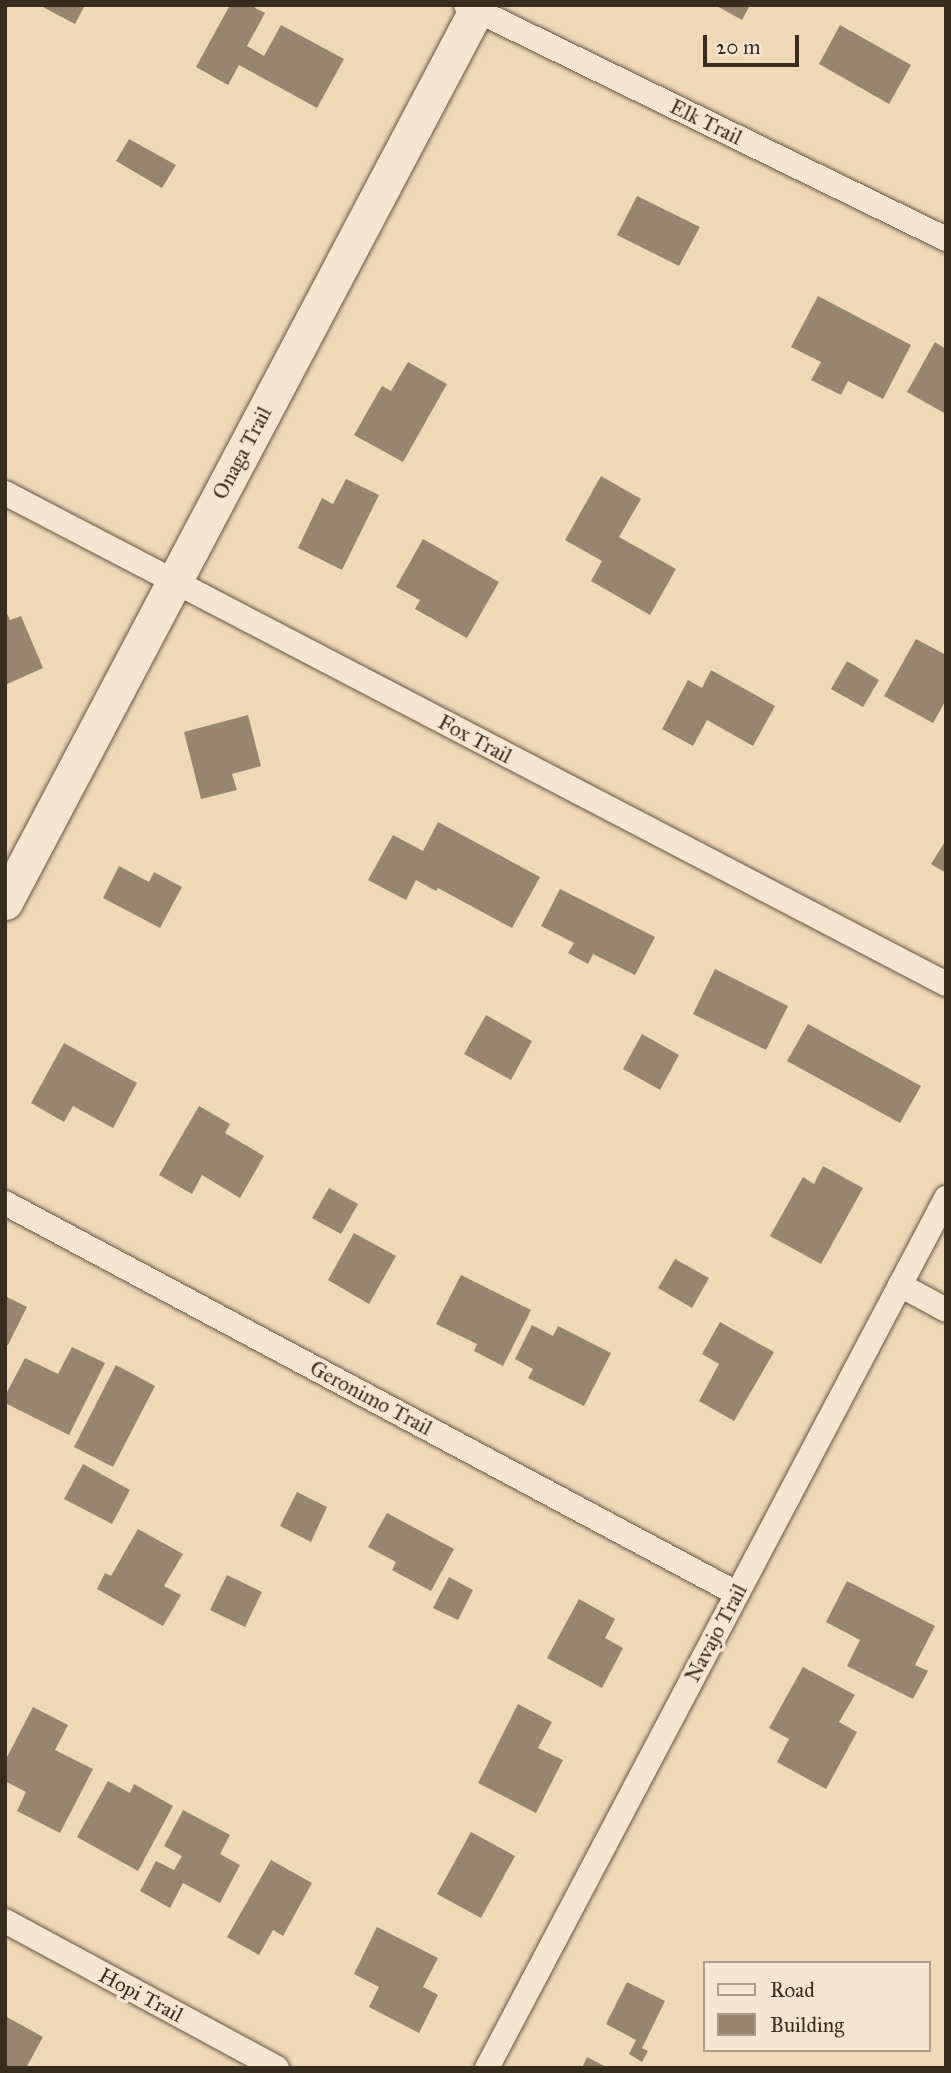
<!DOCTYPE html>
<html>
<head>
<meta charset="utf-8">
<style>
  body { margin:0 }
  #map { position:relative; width:951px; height:2073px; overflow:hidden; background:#f1d8b5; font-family:"IM FELL Great Primer",serif }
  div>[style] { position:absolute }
  .building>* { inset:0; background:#98856d }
  .roads { filter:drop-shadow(0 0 2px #665744) drop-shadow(0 0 2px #665744) }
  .street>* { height:24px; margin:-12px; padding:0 12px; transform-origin:12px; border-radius:12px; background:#f6e6cf }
  .secondary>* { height:35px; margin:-17.5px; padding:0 17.5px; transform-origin:17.5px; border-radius:17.5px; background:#f6e6cf }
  span { translate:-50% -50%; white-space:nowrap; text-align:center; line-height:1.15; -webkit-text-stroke:7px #f6e6cf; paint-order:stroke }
  .street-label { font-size:21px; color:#382c1f }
  .frame { position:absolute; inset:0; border:7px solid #382c1f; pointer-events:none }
  .legend { position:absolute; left:703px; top:1961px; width:228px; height:91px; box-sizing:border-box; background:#f6e6cf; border:2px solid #aa9c89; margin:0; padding:9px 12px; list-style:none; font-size:21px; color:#382c1f }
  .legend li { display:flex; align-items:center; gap:14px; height:35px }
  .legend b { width:35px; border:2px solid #aa9c89 }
  .scale { position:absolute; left:703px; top:35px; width:96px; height:32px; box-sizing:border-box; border:4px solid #382c1f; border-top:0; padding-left:9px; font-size:21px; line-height:24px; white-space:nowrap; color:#382c1f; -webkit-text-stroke:5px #f6e6cf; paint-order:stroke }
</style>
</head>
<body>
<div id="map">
  <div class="building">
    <i style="clip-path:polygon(39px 5px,85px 5px,75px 24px)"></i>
    <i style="clip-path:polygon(230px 5px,250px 5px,265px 13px,247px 46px,264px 56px,281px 25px,344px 59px,317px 108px,239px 65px,228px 85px,196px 67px)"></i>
    <i style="clip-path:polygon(715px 5px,750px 5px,742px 20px)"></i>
    <i style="clip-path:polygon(840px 25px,911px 65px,889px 104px,819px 64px)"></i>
    <i style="clip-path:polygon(129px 139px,176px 165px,162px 188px,116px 161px)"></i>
    <i style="clip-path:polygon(637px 196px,700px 227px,679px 266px,617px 235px)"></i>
    <i style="clip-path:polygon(818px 296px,911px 345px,883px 399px,848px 381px,841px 395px,811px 380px,821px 362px,791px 347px)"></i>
    <i style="clip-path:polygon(935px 342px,946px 349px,946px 414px,907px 392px)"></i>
    <i style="clip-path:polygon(408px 362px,447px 384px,403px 462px,354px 435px,382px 386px,391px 391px)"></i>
    <i style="clip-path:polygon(601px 476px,641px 499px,619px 537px,676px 569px,650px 615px,591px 581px,602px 561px,565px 540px)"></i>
    <i style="clip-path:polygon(346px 479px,379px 495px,342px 570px,298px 548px,322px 498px,333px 504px)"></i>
    <i style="clip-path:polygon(423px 539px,499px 582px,467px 638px,415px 609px,420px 600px,396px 587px)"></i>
    <i style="clip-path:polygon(5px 609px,10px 620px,21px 616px,43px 668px,5px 685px)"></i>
    <i style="clip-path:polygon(916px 639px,946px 655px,946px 700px,933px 723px,884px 696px)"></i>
    <i style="clip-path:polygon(847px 661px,879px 680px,863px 707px,831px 689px)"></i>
    <i style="clip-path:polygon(711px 670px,775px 706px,753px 746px,707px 720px,693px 746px,662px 729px,688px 680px,702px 688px)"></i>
    <i style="clip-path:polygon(248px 715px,261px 766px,232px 774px,237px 790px,201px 799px,184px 732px)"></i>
    <i style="clip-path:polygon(438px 822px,540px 877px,512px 928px,438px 888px,436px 891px,416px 880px,406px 900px,368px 880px,393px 835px,423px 851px)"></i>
    <i style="clip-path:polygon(946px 840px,946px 873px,931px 864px)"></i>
    <i style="clip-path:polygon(119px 866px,149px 882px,154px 872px,182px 887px,160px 928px,103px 898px)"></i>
    <i style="clip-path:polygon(560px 889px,655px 937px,635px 975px,593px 954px,588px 964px,568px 953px,574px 943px,541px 926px)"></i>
    <i style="clip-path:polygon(715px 969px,788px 1006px,766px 1050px,693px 1014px)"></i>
    <i style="clip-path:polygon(486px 1015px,532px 1041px,511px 1080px,464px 1054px)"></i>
    <i style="clip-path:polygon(808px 1024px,921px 1086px,900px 1123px,787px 1061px)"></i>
    <i style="clip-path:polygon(642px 1034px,679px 1055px,660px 1090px,623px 1069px)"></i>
    <i style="clip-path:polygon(64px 1043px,137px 1083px,113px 1128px,73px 1106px,64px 1122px,31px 1103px)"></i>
    <i style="clip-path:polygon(199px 1106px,230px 1124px,225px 1133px,264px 1156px,240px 1198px,202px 1175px,192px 1194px,159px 1175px)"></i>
    <i style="clip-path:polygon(823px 1166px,863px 1188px,821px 1264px,770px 1236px,803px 1177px,814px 1184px)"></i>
    <i style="clip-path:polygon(329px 1188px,358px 1204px,341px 1234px,312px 1218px)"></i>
    <i style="clip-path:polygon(354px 1233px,396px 1256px,369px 1304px,328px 1280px)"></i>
    <i style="clip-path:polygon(675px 1259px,709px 1278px,692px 1308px,658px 1288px)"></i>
    <i style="clip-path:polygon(461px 1275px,531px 1310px,503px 1366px,474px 1351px,477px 1344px,436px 1324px)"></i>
    <i style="clip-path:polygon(5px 1296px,27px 1307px,8px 1345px,5px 1344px)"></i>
    <i style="clip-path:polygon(720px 1322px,774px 1352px,734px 1421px,699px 1401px,719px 1364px,702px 1354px)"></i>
    <i style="clip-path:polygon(532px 1325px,553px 1336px,558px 1326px,611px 1353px,584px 1406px,528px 1378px,533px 1369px,515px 1359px)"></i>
    <i style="clip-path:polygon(72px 1347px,105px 1363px,69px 1435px,5px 1403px,5px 1396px,25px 1358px,58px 1374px)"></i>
    <i style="clip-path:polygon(116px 1365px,155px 1386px,113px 1467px,74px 1447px)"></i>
    <i style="clip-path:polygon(83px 1464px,130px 1490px,112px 1524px,64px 1499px)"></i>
    <i style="clip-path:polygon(297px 1492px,327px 1507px,311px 1542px,280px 1526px)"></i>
    <i style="clip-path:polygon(387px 1513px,454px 1549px,431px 1591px,392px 1570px,396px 1562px,368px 1547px)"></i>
    <i style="clip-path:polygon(138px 1529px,183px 1554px,164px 1586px,181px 1595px,163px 1626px,97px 1589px,105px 1573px,111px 1576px)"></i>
    <i style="clip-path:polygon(227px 1575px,262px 1592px,245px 1627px,210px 1610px)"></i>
    <i style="clip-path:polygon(449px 1577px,473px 1590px,458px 1620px,433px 1608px)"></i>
    <i style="clip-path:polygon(847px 1581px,935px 1626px,915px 1665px,928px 1671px,913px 1699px,847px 1666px,860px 1640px,826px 1622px)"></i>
    <i style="clip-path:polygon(579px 1599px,615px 1619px,605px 1638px,623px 1648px,602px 1688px,547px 1658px)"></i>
    <i style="clip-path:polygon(803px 1667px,855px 1695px,839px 1722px,857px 1732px,826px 1789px,777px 1762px,789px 1739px,769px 1728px)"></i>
    <i style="clip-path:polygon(518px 1704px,552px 1722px,538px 1748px,563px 1760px,536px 1813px,478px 1783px)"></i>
    <i style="clip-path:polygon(33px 1707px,68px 1725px,55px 1750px,93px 1769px,60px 1833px,17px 1811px,26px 1792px,5px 1781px,5px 1761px)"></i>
    <i style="clip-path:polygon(108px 1781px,130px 1793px,134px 1784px,173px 1806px,138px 1871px,77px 1837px)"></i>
    <i style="clip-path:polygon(183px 1810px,230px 1835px,220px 1854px,240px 1865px,220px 1903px,183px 1883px,170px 1908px,140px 1891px,156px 1861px,174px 1870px,182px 1856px,164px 1846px)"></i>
    <i style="clip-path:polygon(471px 1832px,515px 1856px,481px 1918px,437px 1894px)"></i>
    <i style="clip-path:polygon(271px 1860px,312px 1883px,283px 1936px,273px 1930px,259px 1955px,227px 1937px)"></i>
    <i style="clip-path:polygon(377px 1927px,438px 1958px,423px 1987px,438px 1995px,419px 2033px,369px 2007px,379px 1987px,354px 1974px)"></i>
    <i style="clip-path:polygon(627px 1982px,665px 2001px,642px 2048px,648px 2051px,642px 2062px,629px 2054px,636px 2040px,606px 2024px)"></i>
    <i style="clip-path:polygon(5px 2016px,43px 2037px,26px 2068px,5px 2068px)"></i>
    <i style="clip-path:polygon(587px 2057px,608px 2068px,582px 2068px)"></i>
  </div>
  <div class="roads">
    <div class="street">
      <i style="left:466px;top:5px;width:534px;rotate:25.99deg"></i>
      <i style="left:5px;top:493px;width:1061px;rotate:27.55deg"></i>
      <i style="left:5px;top:1203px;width:829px;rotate:28.08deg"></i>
      <i style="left:900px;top:1285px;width:52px;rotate:28.5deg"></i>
      <i style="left:5px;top:1921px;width:309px;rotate:28.4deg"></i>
      <i style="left:487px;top:2068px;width:984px;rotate:-62.18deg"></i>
    </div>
    <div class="secondary">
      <i style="left:5px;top:902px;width:1015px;rotate:-62.15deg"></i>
    </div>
  </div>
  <div class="street-label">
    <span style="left:706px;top:122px;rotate:26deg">Elk Trail</span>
    <span style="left:242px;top:453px;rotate:-62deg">Onaga Trail</span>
    <span style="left:475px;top:739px;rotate:28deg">Fox Trail</span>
    <span style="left:371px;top:1398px;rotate:28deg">Geronimo Trail</span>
    <span style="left:716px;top:1633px;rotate:-62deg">Navajo Trail</span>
    <span style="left:141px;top:1995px;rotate:28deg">Hopi Trail</span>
  </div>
  <div class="frame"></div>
  <ul class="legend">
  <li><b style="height:9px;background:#f6e6cf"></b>Road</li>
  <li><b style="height:19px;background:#98856d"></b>Building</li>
  </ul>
  <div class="scale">20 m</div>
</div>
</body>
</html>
